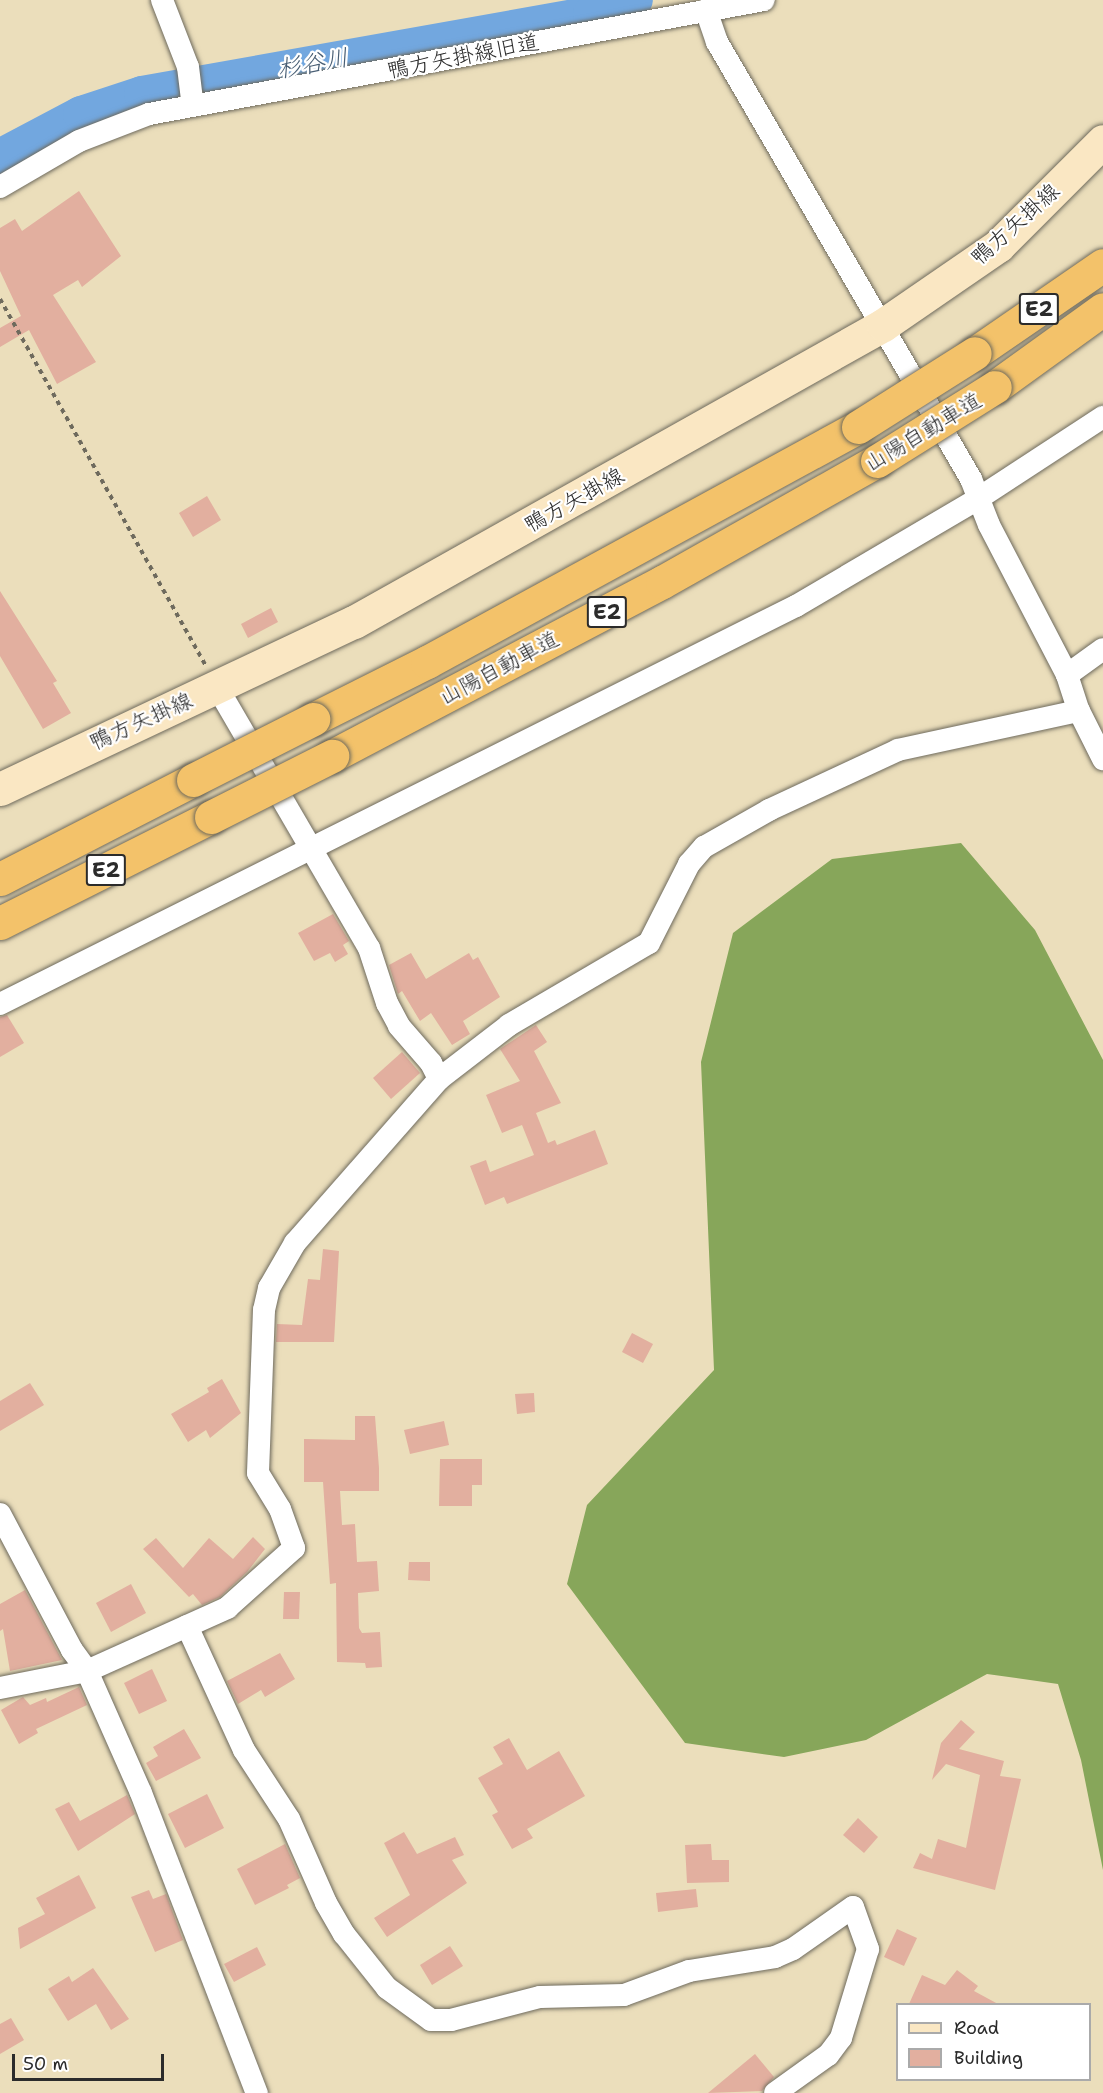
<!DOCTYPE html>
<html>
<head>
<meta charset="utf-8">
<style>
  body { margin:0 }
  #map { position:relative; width:1103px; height:2093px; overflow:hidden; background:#ebdebb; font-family:"Shantell Sans","Klee One",sans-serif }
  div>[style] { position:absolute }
  .forest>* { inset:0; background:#87a65a }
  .river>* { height:36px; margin:-18px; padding:0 18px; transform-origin:18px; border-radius:18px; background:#72a7df }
  .building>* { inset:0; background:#e2af9f }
  .path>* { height:4px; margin-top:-2px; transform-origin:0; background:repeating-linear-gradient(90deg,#6e6a5d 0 4.5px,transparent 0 9px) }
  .roads { filter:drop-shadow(0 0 2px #6e6a5d) drop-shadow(0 0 2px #6e6a5d) }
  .minor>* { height:22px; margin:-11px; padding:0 11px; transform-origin:11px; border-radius:11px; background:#fff }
  .secondary>* { height:33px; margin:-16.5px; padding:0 16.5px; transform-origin:16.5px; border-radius:16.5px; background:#fae7c3 }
  .motorway>* { height:33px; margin:-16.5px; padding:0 16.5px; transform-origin:16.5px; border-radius:16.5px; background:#f3c26a }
  .bridges { filter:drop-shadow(0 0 2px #6e6a5d) drop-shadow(0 0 2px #6e6a5d) }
  .motorway-bridge>* { height:33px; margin:-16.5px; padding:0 16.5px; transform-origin:16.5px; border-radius:16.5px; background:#f3c26a }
  span { translate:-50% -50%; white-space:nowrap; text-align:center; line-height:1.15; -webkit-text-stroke:4.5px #fff; paint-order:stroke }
  .shield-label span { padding:2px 4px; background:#fff; border:2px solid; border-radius:4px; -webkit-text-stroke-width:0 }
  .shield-label { font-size:21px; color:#2b2b2b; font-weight:700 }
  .street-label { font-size:22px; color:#2b2b2b }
  .water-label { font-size:24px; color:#475d73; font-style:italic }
  .legend { position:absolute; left:896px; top:2003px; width:195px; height:78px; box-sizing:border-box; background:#fff; border:2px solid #aaa; margin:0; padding:8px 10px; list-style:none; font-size:18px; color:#2b2b2b }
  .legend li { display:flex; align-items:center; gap:12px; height:30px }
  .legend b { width:30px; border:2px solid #aaa }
  .scale { position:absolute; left:12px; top:2054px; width:152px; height:27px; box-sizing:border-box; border:3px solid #2b2b2b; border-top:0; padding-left:8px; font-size:18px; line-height:21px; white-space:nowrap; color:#2b2b2b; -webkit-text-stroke:4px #fff; paint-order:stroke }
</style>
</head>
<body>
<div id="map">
  <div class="forest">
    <i style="clip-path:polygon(961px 843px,1035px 930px,1103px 1060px,1103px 1870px,1081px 1760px,1058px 1684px,987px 1674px,866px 1740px,784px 1757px,685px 1743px,567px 1584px,587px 1505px,714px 1370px,701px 1062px,733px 933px,832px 859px)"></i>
  </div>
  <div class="river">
    <i style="left:0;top:157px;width:92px;rotate:-28deg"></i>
    <i style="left:81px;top:114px;width:64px;rotate:-18.2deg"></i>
    <i style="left:142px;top:94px;width:456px;rotate:-10.1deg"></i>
    <i style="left:591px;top:14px;width:46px;rotate:-17.7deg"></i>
  </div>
  <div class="building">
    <i style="clip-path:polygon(79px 191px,121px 256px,82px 287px,78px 280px,53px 295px,96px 362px,57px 384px,29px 330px,0 347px,0 328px,21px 316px,0 271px,0 228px,15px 219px,22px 231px)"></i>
    <i style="clip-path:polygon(207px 496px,221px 520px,193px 537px,179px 513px)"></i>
    <i style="clip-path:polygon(0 591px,57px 681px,53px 683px,71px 713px,43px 729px,0 656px)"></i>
    <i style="clip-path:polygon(271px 608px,278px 622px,248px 638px,241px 624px)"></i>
    <i style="clip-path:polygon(333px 914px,349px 941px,343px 945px,348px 954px,335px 962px,330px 953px,314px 961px,298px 933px)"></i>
    <i style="clip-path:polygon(411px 953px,426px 979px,469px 953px,473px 960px,478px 957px,500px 997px,463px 1021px,470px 1034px,452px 1045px,431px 1013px,420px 1021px,402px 991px,398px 994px,389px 965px)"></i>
    <i style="clip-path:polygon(7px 1015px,24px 1043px,0 1057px,0 1017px)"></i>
    <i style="clip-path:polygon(536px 1025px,547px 1042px,534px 1051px,561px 1103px,536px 1113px,548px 1143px,555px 1140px,557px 1145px,595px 1130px,608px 1164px,507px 1204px,504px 1197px,485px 1205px,470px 1166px,486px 1160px,490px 1172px,534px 1155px,522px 1125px,502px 1133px,486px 1095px,520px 1081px,500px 1049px)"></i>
    <i style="clip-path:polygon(402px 1052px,420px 1073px,391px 1099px,373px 1078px)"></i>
    <i style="clip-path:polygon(323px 1249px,339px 1251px,334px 1342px,276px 1342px,277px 1324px,302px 1325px,308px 1279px,320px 1280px)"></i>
    <i style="clip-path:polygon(632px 1333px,653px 1344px,643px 1363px,622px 1352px)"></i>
    <i style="clip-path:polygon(222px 1379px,241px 1413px,210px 1438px,206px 1430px,188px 1442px,171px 1414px,209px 1392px,207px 1388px)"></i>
    <i style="clip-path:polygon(30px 1383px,44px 1405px,0 1431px,0 1401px)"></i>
    <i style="clip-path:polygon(534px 1393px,535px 1412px,517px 1414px,515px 1394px)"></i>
    <i style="clip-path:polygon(355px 1416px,375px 1416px,379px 1468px,379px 1491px,340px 1491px,342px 1525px,355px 1524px,357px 1562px,377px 1561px,379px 1591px,358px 1593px,359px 1628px,362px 1633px,380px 1632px,382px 1667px,366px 1668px,365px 1663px,337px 1662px,336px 1583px,330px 1584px,323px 1482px,304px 1482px,304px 1439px,355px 1440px)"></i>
    <i style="clip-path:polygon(444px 1421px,449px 1445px,410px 1454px,404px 1430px)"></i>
    <i style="clip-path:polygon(440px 1459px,482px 1459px,482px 1485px,472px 1485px,472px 1506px,439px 1506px)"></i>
    <i style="clip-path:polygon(253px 1537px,265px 1549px,247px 1572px,220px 1597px,202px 1605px,193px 1594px,189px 1597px,143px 1549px,156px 1538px,183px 1568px,209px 1538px,233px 1559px)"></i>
    <i style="clip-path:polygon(409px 1562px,430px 1562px,430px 1581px,408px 1580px)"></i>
    <i style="clip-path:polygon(131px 1584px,146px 1613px,111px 1632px,96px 1603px)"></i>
    <i style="clip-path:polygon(25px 1590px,62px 1660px,10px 1671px,3px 1629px,0 1631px,0 1604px)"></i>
    <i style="clip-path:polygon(284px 1592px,300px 1592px,299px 1619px,283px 1619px)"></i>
    <i style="clip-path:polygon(280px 1653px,295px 1679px,265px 1697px,261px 1690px,238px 1704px,227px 1681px)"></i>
    <i style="clip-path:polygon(152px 1669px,167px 1701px,139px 1714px,124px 1683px)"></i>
    <i style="clip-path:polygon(79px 1687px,87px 1705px,36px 1729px,38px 1733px,19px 1744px,1px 1710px,23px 1697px,30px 1705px,46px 1698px,47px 1702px)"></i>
    <i style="clip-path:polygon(961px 1720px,975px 1732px,959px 1749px,1004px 1761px,1000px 1776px,1021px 1779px,995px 1890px,913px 1868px,920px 1853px,932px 1859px,938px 1839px,966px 1848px,980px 1775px,946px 1764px,932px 1780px,941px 1743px)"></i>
    <i style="clip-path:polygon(184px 1729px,201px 1758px,156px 1781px,146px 1763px,158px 1756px,153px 1747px)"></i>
    <i style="clip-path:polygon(509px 1738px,527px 1770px,559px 1751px,585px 1796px,527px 1829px,533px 1838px,512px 1849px,492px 1815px,498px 1812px,478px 1778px,503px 1764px,493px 1747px)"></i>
    <i style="clip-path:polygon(207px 1794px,224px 1828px,185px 1848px,168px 1814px)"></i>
    <i style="clip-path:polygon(127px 1795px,135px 1814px,78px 1851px,55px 1809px,69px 1802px,80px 1821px)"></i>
    <i style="clip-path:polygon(858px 1818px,878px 1837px,864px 1853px,843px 1835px)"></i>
    <i style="clip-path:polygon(404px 1832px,417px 1854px,455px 1837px,464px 1855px,452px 1860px,467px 1883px,387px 1937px,374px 1918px,410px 1895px,384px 1843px)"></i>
    <i style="clip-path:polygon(285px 1844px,300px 1878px,287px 1885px,289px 1888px,255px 1905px,237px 1869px)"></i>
    <i style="clip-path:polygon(711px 1844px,712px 1860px,729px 1860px,729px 1882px,687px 1883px,685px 1845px)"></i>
    <i style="clip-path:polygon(79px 1875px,96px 1908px,20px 1949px,18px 1928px,45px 1914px,36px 1898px)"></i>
    <i style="clip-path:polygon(696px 1889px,698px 1907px,658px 1912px,656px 1893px)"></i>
    <i style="clip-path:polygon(149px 1890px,153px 1899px,166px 1894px,183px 1940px,155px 1952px,131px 1897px)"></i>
    <i style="clip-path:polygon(897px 1929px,917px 1938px,904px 1966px,884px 1957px)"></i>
    <i style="clip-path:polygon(450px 1946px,463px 1966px,432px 1985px,420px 1965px)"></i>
    <i style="clip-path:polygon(257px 1947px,266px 1965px,234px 1982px,224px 1964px)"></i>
    <i style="clip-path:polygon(93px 1968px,129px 2019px,111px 2030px,96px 2004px,68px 2021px,48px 1989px,69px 1976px,72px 1982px)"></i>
    <i style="clip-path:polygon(957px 1970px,978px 1986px,974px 1991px,998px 2004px,909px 2004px,922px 1975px,945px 1985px)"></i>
    <i style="clip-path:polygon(11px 2018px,24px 2040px,0 2054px,0 2024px)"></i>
    <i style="clip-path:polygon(755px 2054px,774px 2077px,762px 2091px,708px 2093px)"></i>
  </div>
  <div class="path">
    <i style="left:0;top:299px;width:420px;rotate:60.7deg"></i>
  </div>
  <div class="roads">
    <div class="minor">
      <i style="left:162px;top:0;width:72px;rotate:68.8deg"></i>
      <i style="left:188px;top:67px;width:38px;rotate:83deg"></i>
      <i style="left:706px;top:10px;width:34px;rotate:71deg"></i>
      <i style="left:717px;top:42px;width:505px;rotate:59.83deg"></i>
      <i style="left:971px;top:479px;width:49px;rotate:68.6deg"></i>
      <i style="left:989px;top:525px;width:169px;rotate:62.5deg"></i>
      <i style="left:1067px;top:675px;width:38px;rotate:72deg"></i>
      <i style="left:1079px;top:711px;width:54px;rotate:63.4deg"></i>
      <i style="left:0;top:187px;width:91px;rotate:-30.2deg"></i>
      <i style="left:79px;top:141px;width:75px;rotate:-21.1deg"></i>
      <i style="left:149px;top:114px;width:625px;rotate:-10.5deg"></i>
      <i style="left:1067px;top:675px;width:44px;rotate:-35.8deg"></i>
      <i style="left:217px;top:687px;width:302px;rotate:59.8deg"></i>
      <i style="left:369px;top:948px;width:58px;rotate:71.9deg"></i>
      <i style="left:387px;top:1003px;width:26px;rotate:62deg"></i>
      <i style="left:399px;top:1026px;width:49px;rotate:49.1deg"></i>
      <i style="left:431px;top:1063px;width:18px;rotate:63deg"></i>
      <i style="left:0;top:1004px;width:890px;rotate:-26.57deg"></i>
      <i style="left:796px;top:606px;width:212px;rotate:-30.5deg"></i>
      <i style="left:979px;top:498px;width:148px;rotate:-33.2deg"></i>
      <i style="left:0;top:1514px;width:154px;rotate:62.1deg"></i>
      <i style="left:72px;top:1650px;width:26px;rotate:54deg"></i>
      <i style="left:87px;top:1671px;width:133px;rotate:66.1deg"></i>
      <i style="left:141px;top:1793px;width:322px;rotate:68.9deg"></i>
      <i style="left:187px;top:1626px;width:136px;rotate:65.3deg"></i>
      <i style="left:244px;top:1750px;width:82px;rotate:56.9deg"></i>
      <i style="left:289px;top:1819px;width:92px;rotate:66.2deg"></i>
      <i style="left:326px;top:1903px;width:36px;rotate:60deg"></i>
      <i style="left:344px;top:1934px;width:69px;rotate:51.5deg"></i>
      <i style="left:387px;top:1988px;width:54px;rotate:36deg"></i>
      <i style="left:431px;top:2020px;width:20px"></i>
      <i style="left:451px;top:2020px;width:92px;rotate:-14.5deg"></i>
      <i style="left:540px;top:1997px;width:84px;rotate:-1.4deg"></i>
      <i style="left:624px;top:1995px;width:69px;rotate:-20.3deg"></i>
      <i style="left:689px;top:1971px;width:87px;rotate:-9.2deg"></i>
      <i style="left:775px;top:1957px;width:20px;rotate:-24deg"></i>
      <i style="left:793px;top:1949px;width:73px;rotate:-35deg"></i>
      <i style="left:853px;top:1907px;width:45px;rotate:70.3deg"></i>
      <i style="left:868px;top:1949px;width:93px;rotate:106.9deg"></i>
      <i style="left:841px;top:2038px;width:21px;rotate:127deg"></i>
      <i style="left:828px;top:2055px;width:65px;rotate:144.4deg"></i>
      <i style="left:0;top:1688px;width:89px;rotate:-11.1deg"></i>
      <i style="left:87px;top:1671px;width:154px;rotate:-24.2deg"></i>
      <i style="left:227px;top:1608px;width:90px;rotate:-41.8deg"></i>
      <i style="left:294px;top:1548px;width:41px;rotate:-109.7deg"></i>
      <i style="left:280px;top:1509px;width:42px;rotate:-121.4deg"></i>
      <i style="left:258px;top:1473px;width:163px;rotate:-87.9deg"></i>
      <i style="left:264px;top:1310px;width:23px;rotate:-77deg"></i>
      <i style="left:269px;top:1288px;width:52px;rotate:-60deg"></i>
      <i style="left:295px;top:1243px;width:218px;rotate:-48.7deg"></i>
      <i style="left:439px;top:1079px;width:88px;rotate:-37.6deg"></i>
      <i style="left:509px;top:1025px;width:162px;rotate:-30.4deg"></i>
      <i style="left:649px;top:943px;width:89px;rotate:-63.1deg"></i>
      <i style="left:689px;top:864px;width:23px;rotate:-49deg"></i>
      <i style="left:704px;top:847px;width:75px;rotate:-29.6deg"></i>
      <i style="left:769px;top:810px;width:142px;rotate:-24.9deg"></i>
      <i style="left:898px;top:750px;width:185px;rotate:-12.2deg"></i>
    </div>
    <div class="secondary">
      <i style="left:0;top:789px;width:391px;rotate:-25.3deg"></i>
      <i style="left:354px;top:622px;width:607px;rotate:-29.31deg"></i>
      <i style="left:883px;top:325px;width:140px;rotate:-34.5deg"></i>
      <i style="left:998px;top:246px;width:148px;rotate:-45deg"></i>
    </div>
    <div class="motorway">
      <i style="left:975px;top:353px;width:155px;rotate:-34.5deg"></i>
      <i style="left:995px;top:387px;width:133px;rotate:-35.8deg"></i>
      <i style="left:313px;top:719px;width:127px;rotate:-26.6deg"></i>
      <i style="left:427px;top:662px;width:491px;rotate:-28.6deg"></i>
      <i style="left:332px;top:756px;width:373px;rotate:-27.8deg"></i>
      <i style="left:662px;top:582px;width:247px;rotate:-29.4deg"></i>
      <i style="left:0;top:879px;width:217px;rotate:-27.2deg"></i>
      <i style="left:0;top:923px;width:236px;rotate:-26.7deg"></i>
    </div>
  </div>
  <div class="bridges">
    <div class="motorway-bridge">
      <i style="left:858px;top:427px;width:138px;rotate:-32.3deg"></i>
      <i style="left:877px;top:461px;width:139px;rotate:-32.1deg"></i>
      <i style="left:193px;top:780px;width:135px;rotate:-26.9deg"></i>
      <i style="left:211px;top:817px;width:136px;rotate:-26.8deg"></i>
    </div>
  </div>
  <div class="shield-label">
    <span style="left:1039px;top:309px">E2</span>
    <span style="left:607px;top:612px">E2</span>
    <span style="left:106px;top:870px">E2</span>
  </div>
  <div class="street-label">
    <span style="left:463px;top:56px;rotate:-11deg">鴨方矢掛線旧道</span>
    <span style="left:1015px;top:224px;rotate:-42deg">鴨方矢掛線</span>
    <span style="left:923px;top:432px;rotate:-31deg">山陽自動車道</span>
    <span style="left:574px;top:500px;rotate:-29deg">鴨方矢掛線</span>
    <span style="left:499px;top:668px;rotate:-28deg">山陽自動車道</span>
    <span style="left:141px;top:721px;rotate:-24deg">鴨方矢掛線</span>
  </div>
  <div class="water-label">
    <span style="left:313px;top:64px;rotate:-10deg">杉谷川</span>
  </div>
  <ul class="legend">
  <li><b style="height:8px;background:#fae7c3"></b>Road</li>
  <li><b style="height:16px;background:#e2af9f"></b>Building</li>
  </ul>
  <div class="scale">50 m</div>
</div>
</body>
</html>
